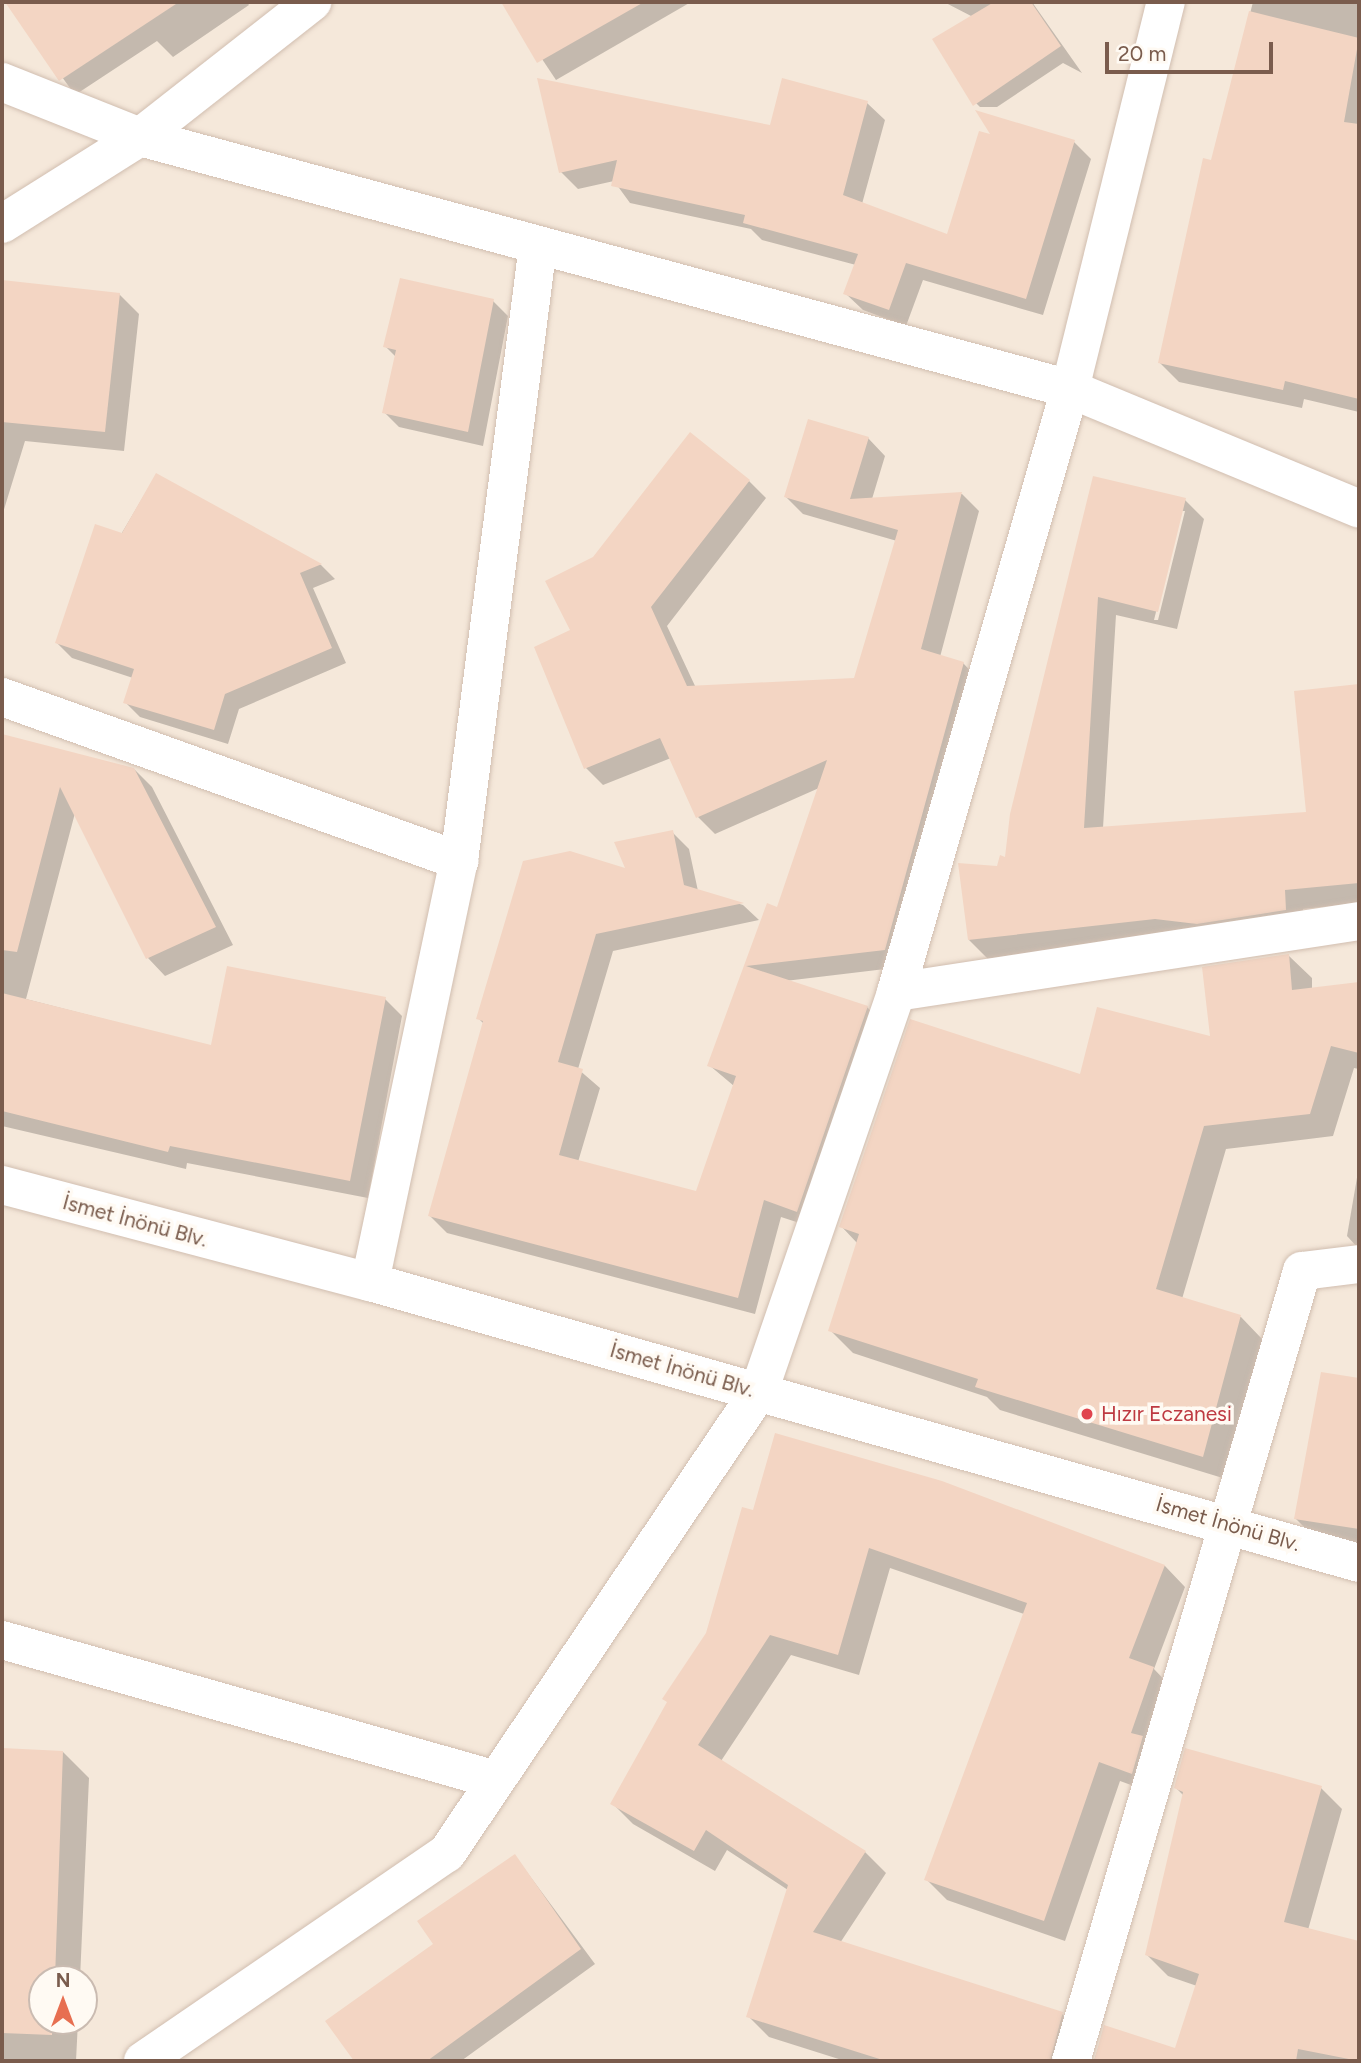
<!DOCTYPE html>
<html>
<head>
<meta charset="utf-8">
<style>
  body { margin:0 }
  #map { position:relative; width:1361px; height:2063px; overflow:hidden; background:#fdf6ec; font-family:Figtree,sans-serif }
  div>[style] { position:absolute }
  .residential>* { inset:0; background:#f5e8da }
  .shadow>* { inset:0; background:#0003 }
  .building>* { inset:0; background:#f3d5c3 }
  .roads { filter:drop-shadow(0 0 2px #d1beb0) drop-shadow(0 0 2px #d1beb0) }
  .minor>* { height:38px; margin:-19px; padding:0 19px; transform-origin:19px; border-radius:19px; background:#fff }
  .tertiary>* { height:38px; margin:-19px; padding:0 19px; transform-origin:19px; border-radius:19px; background:#fff }
  .secondary>* { height:38px; margin:-19px; padding:0 19px; transform-origin:19px; border-radius:19px; background:#fff }
  .dots>* { width:19px; height:19px; translate:-50% -50%; box-sizing:border-box; border:4px solid #fffaf3; border-radius:50% }
  span { translate:-50% -50%; white-space:nowrap; text-align:center; line-height:1.15; -webkit-text-stroke:7px #fffaf3; paint-order:stroke }
  .street-label { font-size:21px; color:#7a5c4d }
  .health-label { font-size:21px; color:#be3a42 }
  .left { translate:0 -50%; text-align:left }
  .frame { position:absolute; inset:0; border:4px solid #7a5c4d; pointer-events:none }
  .north { position:absolute; left:28px; top:1965px; width:70px; height:70px; box-sizing:border-box; background:#fffaf3; border:2px solid #cabbb1; border-radius:50%; rotate:0deg; font-size:19px; font-weight:700; line-height:28px; text-align:center; color:#7a5c4d }
  .north::after { content:''; display:block; margin:auto; width:24px; height:32px; background:#e76f51; clip-path:polygon(50% 0,100% 100%,50% 72%,0 100%) }
  .scale { position:absolute; left:1105px; top:42px; width:168px; height:32px; box-sizing:border-box; border:4px solid #7a5c4d; border-top:0; padding-left:9px; font-size:21px; line-height:24px; white-space:nowrap; color:#7a5c4d; -webkit-text-stroke:5px #fffaf3; paint-order:stroke }
</style>
</head>
<body>
<div id="map">
  <div class="residential">
    <i style="clip-path:polygon(evenodd,2px 2px,1359px 2px,1359px 2061px,2px 2061px,2px 2px,42px 1979px,84px 1979px,84px 2021px,42px 2021px,42px 1979px)"></i>
  </div>
  <div class="shadow">
    <i style="clip-path:polygon(8px 2px,247px 2px,249px 5px,173px 57px,157px 41px,75px 95px)"></i>
    <i style="clip-path:polygon(504px 2px,691px 2px,556px 80px)"></i>
    <i style="clip-path:polygon(944px 2px,1032px 2px,1082px 73px,1063px 63px,997px 107px,980px 107px,969px 96px,973px 17px)"></i>
    <i style="clip-path:polygon(1253px 2px,1359px 2px,1359px 412px,1304px 399px,1302px 408px,1179px 382px,1160px 363px)"></i>
    <i style="clip-path:polygon(539px 80px,771px 127px,867px 103px,885px 120px,862px 204px,948px 236px,1074px 142px,1091px 159px,1043px 315px,923px 280px,906px 326px,863px 310px,845px 293px,856px 265px,762px 240px,751px 229px,630px 203px,614px 181px,578px 189px,561px 172px)"></i>
    <i style="clip-path:polygon(2px 282px,119px 294px,139px 314px,124px 451px,25px 441px,2px 516px)"></i>
    <i style="clip-path:polygon(493px 301px,508px 316px,483px 446px,399px 427px,384px 412px,396px 357px,385px 346px)"></i>
    <i style="clip-path:polygon(868px 438px,885px 456px,872px 499px,962px 494px,979px 511px,940px 657px,963px 663px,980px 681px,902px 967px,785px 981px,867px 1007px,884px 1025px,815px 1228px,781px 1217px,755px 1314px,447px 1233px,430px 1216px,484px 1024px,478px 1018px,672px 832px,689px 849px,698px 891px,743px 905px,759px 920px,613px 951px,578px 1069px,600px 1088px,578px 1162px,697px 1193px,734px 1086px,709px 1065px,768px 906px,778px 909px,819px 788px,715px 834px,698px 817px,671px 758px,603px 785px,586px 768px,572px 631px,749px 481px,766px 498px,667px 626px,696px 688px,855px 680px,897px 541px,803px 514px,786px 497px)"></i>
    <i style="clip-path:polygon(156px 475px,321px 565px,335px 579px,313px 588px,346px 663px,239px 709px,228px 744px,140px 717px,125px 702px,133px 678px,72px 658px,57px 643px)"></i>
    <i style="clip-path:polygon(evenodd,1094px 478px,1185px 500px,1204px 519px,1177px 629px,1116px 615px,1103px 828px,1308px 814px,1296px 693px,1359px 686px,1359px 903px,1303px 909px,1304px 928px,988px 959px,969px 940px,1007px 859px,1094px 478px,1181px 511px,1185px 511px,1158px 620px,1154px 620px,1181px 511px)"></i>
    <i style="clip-path:polygon(2px 735px,134px 769px,152px 787px,233px 945px,165px 976px,148px 958px,75px 813px,26px 999px,213px 1047px,385px 999px,402px 1016px,368px 1198px,187px 1163px,186px 1169px,2px 1126px)"></i>
    <i style="clip-path:polygon(1289px 956px,1312px 978px,1312px 989px,1359px 984px,1359px 1069px,1354px 1068px,1333px 1136px,1226px 1149px,1182px 1299px,1241px 1317px,1263px 1340px,1226px 1479px,1000px 1410px,987px 1397px,853px 1353px,830px 1330px,858px 1244px,841px 1226px,1081px 1077px,1212px 1038px)"></i>
    <i style="clip-path:polygon(1359px 1166px,1359px 1249px,1347px 1236px)"></i>
    <i style="clip-path:polygon(1322px 1374px,1359px 1380px,1359px 1548px,1319px 1542px,1296px 1519px)"></i>
    <i style="clip-path:polygon(942px 1483px,1165px 1566px,1185px 1587px,1154px 1669px,1174px 1690px,1153px 1793px,1120px 1781px,1065px 1941px,947px 1900px,926px 1879px,1024px 1614px,890px 1568px,859px 1675px,791px 1655px,721px 1761px,865px 1852px,886px 1873px,840px 1943px,1062px 2014px,1083px 2034px,1076px 2061px,845px 2061px,769px 2037px,748px 2016px,788px 1890px,727px 1850px,715px 1871px,633px 1824px,612px 1803px,707px 1634px,754px 1513px)"></i>
    <i style="clip-path:polygon(2px 1750px,63px 1752px,89px 1778px,80px 1979px,42px 1979px,42px 2021px,78px 2021px,76px 2061px,2px 2061px)"></i>
    <i style="clip-path:polygon(1176px 1788px,1321px 1788px,1342px 1809px,1308px 1930px,1359px 1943px,1359px 2061px,1094px 2061px,1105px 2027px,1176px 2050px,1197px 1986px,1168px 1976px,1147px 1955px,1184px 1796px)"></i>
    <i style="clip-path:polygon(515px 1856px,595px 1964px,461px 2061px,356px 2061px,327px 2022px,436px 1944px)"></i>
  </div>
  <div class="building">
    <i style="clip-path:polygon(5px 2px,179px 2px,59px 81px)"></i>
    <i style="clip-path:polygon(501px 2px,644px 2px,537px 63px)"></i>
    <i style="clip-path:polygon(994px 2px,1031px 2px,1061px 46px,973px 106px,932px 39px)"></i>
    <i style="clip-path:polygon(1249px 11px,1359px 38px,1344px 122px,1359px 124px,1359px 399px,1285px 381px,1283px 390px,1158px 363px,1203px 158px,1211px 160px)"></i>
    <i style="clip-path:polygon(537px 78px,770px 125px,782px 78px,868px 101px,843px 195px,947px 234px,979px 131px,990px 134px,975px 110px,1075px 140px,1026px 299px,906px 263px,889px 310px,843px 294px,858px 254px,743px 223px,745px 215px,611px 186px,617px 160px,559px 173px)"></i>
    <i style="clip-path:polygon(400px 278px,494px 299px,468px 432px,382px 413px,396px 350px,383px 347px)"></i>
    <i style="clip-path:polygon(2px 280px,120px 293px,105px 432px,2px 422px)"></i>
    <i style="clip-path:polygon(808px 419px,869px 437px,850px 499px,962px 492px,921px 649px,964px 662px,885px 950px,746px 966px,868px 1006px,797px 1212px,764px 1200px,738px 1298px,428px 1216px,483px 1021px,476px 1019px,523px 861px,570px 851px,625px 868px,614px 842px,673px 830px,684px 885px,744px 903px,596px 934px,558px 1062px,583px 1069px,559px 1155px,696px 1191px,736px 1076px,707px 1066px,767px 903px,777px 907px,827px 760px,696px 818px,660px 738px,584px 769px,534px 647px,570px 630px,545px 581px,593px 557px,690px 432px,750px 480px,651px 607px,687px 686px,854px 678px,898px 530px,784px 497px)"></i>
    <i style="clip-path:polygon(156px 473px,322px 564px,300px 573px,332px 648px,225px 694px,214px 730px,123px 703px,134px 669px,55px 643px,95px 524px,122px 533px)"></i>
    <i style="clip-path:polygon(1093px 476px,1186px 498px,1158px 612px,1098px 597px,1084px 828px,1306px 812px,1294px 691px,1359px 684px,1359px 883px,1285px 890px,1286px 910px,1197px 924px,1155px 919px,968px 940px,958px 863px,997px 866px,1000px 855px,1005px 857px,1010px 814px)"></i>
    <i style="clip-path:polygon(2px 734px,134px 768px,216px 927px,146px 959px,60px 787px,17px 952px,2px 950px)"></i>
    <i style="clip-path:polygon(1289px 954px,1292px 990px,1359px 982px,1359px 1053px,1331px 1046px,1310px 1114px,1204px 1126px,1156px 1289px,1241px 1315px,1203px 1457px,975px 1387px,978px 1379px,828px 1331px,859px 1234px,839px 1227px,910px 1019px,1080px 1074px,1097px 1007px,1210px 1036px,1202px 967px)"></i>
    <i style="clip-path:polygon(227px 966px,386px 997px,350px 1181px,170px 1146px,168px 1152px,2px 1111px,2px 993px,211px 1045px)"></i>
    <i style="clip-path:polygon(1321px 1372px,1359px 1378px,1359px 1529px,1294px 1519px)"></i>
    <i style="clip-path:polygon(775px 1433px,942px 1481px,1165px 1565px,1129px 1658px,1154px 1667px,1131px 1733px,1143px 1736px,1132px 1774px,1099px 1762px,1044px 1921px,924px 1880px,1027px 1603px,869px 1548px,838px 1655px,770px 1635px,698px 1745px,866px 1851px,813px 1932px,1063px 2012px,1050px 2061px,886px 2061px,746px 2017px,788px 1885px,706px 1830px,694px 1851px,610px 1804px,667px 1702px,662px 1699px,706px 1633px,742px 1507px,753px 1510px)"></i>
    <i style="clip-path:polygon(2px 1748px,63px 1751px,55px 1979px,42px 1979px,42px 2021px,53px 2021px,52px 2035px,2px 2033px)"></i>
    <i style="clip-path:polygon(1185px 1748px,1322px 1786px,1284px 1922px,1359px 1941px,1359px 2061px,1298px 2049px,1296px 2061px,1094px 2061px,1104px 2025px,1175px 2048px,1199px 1974px,1145px 1955px,1183px 1792px,1174px 1788px)"></i>
    <i style="clip-path:polygon(515px 1854px,581px 1949px,427px 2061px,354px 2061px,325px 2021px,433px 1944px,417px 1921px)"></i>
  </div>
  <div class="roads">
    <div class="minor">
      <i style="left:2px;top:697px;width:486px;rotate:19.7deg"></i>
      <i style="left:896px;top:992px;width:468px;rotate:-8.7deg"></i>
      <i style="left:370px;top:1282px;width:430px;rotate:-78.1deg"></i>
      <i style="left:459px;top:861px;width:621px;rotate:-82.69deg"></i>
      <i style="left:2px;top:1640px;width:513px;rotate:15.82deg"></i>
      <i style="left:143px;top:2061px;width:368px;rotate:-34.4deg"></i>
      <i style="left:447px;top:1853px;width:557px;rotate:-55.97deg"></i>
      <i style="left:759px;top:1391px;width:422px;rotate:-71deg"></i>
      <i style="left:896px;top:992px;width:628px;rotate:-73.9deg"></i>
      <i style="left:1070px;top:389px;width:399px;rotate:-76.1deg"></i>
      <i style="left:1071px;top:2061px;width:823px;rotate:-73.7deg"></i>
      <i style="left:1302px;top:1271px;width:57px;rotate:-7deg"></i>
    </div>
    <div class="tertiary">
      <i style="left:2px;top:82px;width:149px;rotate:21.7deg"></i>
      <i style="left:140px;top:137px;width:964px;rotate:15.16deg"></i>
      <i style="left:1070px;top:389px;width:313px;rotate:22.5deg"></i>
      <i style="left:2px;top:224px;width:163px;rotate:-32.2deg"></i>
      <i style="left:140px;top:137px;width:219px;rotate:-38.1deg"></i>
    </div>
    <div class="secondary">
      <i style="left:2px;top:1185px;width:381px;rotate:14.8deg"></i>
      <i style="left:370px;top:1282px;width:1028px;rotate:15.86deg"></i>
    </div>
  </div>
  <div class="dots">
    <i style="left:1087px;top:1414px;background:#e0444e"></i>
  </div>
  <div class="street-label">
    <span style="left:135px;top:1221px;rotate:15deg">İsmet İnönü Blv.</span>
    <span style="left:682px;top:1370px;rotate:16deg">İsmet İnönü Blv.</span>
    <span style="left:1228px;top:1524px;rotate:16deg">İsmet İnönü Blv.</span>
  </div>
  <div class="health-label">
    <span class="left" style="left:1101px;top:1414px">Hızır Eczanesi</span>
  </div>
  <div class="frame"></div>
  <div class="north">N</div>
  <div class="scale">20 m</div>
</div>
</body>
</html>
